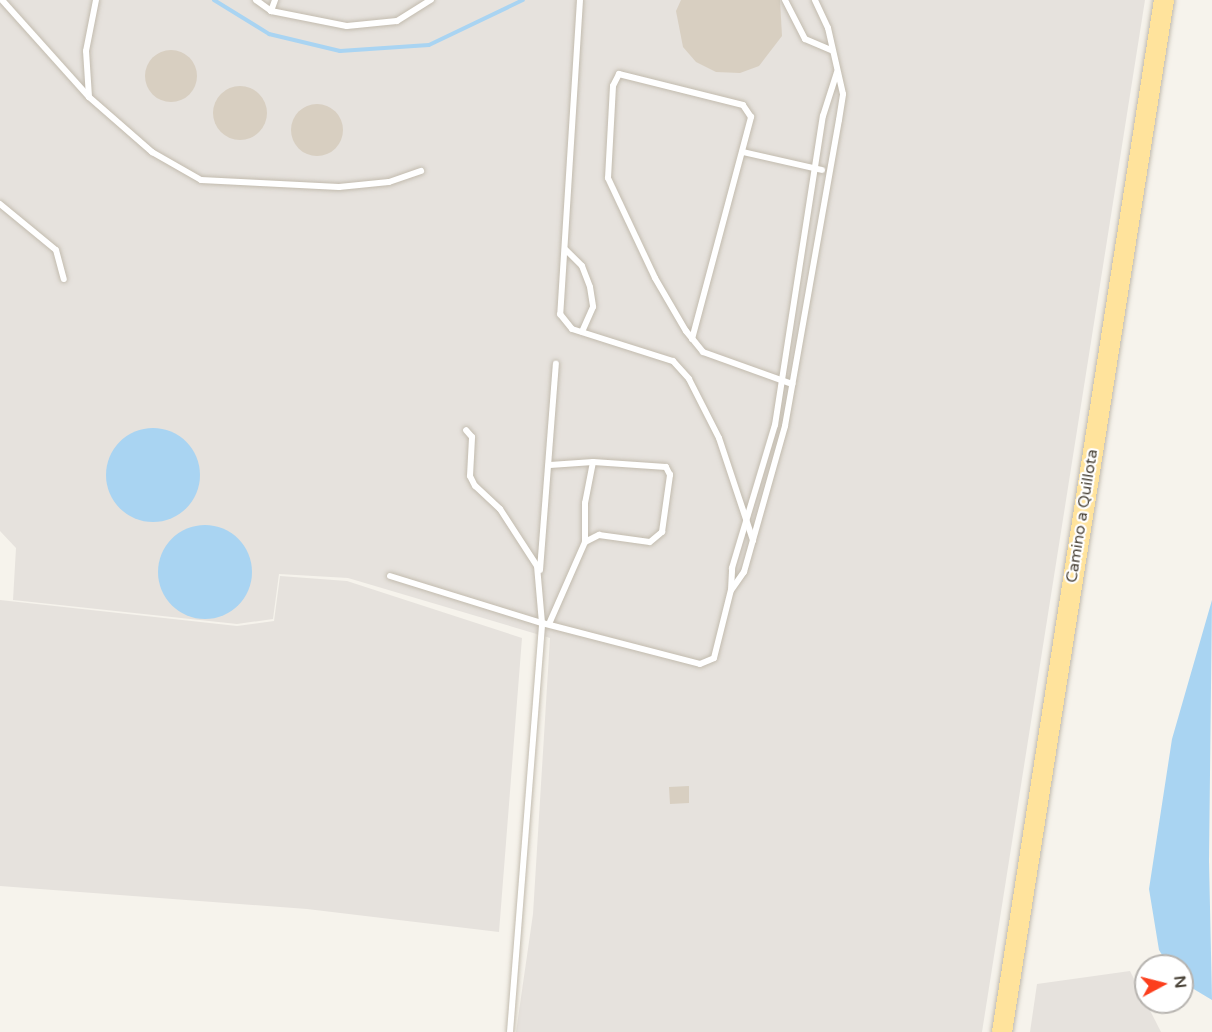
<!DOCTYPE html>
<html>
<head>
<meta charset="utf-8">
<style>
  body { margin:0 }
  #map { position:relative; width:1212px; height:1032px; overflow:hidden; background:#f6f3ec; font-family:"Varela Round",sans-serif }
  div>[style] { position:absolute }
  .industrial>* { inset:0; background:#e6e2dd }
  .water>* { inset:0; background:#a9d4f2 }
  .round { border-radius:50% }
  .stream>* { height:4px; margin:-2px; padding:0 2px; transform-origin:2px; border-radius:2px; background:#a9d4f2 }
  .building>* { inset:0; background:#d8cfc1 }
  .roads { filter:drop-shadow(0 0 2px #c2bbae) drop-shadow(0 0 2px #c2bbae) }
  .service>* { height:6px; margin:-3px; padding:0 3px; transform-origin:3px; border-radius:3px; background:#fff }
  .primary>* { height:20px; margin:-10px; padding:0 10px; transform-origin:10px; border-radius:10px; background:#ffe39c }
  span { translate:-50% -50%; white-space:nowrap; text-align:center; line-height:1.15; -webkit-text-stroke:4.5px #fff; paint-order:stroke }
  .street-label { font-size:16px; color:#4b4439 }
  .north { position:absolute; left:1134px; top:954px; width:60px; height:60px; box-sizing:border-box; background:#fff; border:2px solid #b7b4b0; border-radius:50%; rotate:83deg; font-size:16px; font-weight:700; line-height:24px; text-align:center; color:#4b4439 }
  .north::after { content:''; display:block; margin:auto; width:21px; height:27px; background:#fc3f1d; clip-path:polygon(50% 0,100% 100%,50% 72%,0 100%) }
</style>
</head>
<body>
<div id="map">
  <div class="industrial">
    <i style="clip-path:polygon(0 0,1145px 0,982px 1032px,516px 1032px,533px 914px,550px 638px,348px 578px,279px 574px,273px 619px,237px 624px,13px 600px,16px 548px,0 531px)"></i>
    <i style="clip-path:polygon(280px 576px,347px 581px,522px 638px,499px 932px,307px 909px,0 886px,0 600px,237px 626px,274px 621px)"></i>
    <i style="clip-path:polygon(1130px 971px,1161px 1032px,1030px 1032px,1037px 984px)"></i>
  </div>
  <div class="water">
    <i class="round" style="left:106px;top:428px;width:94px;height:94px"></i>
    <i class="round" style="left:158px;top:525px;width:94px;height:94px"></i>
    <i style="clip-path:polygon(1212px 600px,1209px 861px,1212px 1000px,1182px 982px,1182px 966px,1169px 966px,1159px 950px,1149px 889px,1172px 739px)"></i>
  </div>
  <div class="stream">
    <i style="left:214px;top:0;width:65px;rotate:31.7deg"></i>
    <i style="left:269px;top:34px;width:73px;rotate:13.5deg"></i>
    <i style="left:340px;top:51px;width:89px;rotate:-3.9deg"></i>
    <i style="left:429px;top:45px;width:104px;rotate:-25.6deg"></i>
  </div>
  <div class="building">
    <i style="clip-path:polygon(681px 0,780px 0,782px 36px,759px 66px,740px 73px,716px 72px,696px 62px,683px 47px,676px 11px)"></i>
    <i class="round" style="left:145px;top:50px;width:52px;height:52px"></i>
    <i class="round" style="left:213px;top:86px;width:54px;height:54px"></i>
    <i class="round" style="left:291px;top:104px;width:52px;height:52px"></i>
    <i style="clip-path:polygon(689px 786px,689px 803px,670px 804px,669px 787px)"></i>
  </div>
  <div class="roads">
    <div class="service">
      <i style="left:2px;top:0;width:130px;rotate:48.1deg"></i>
      <i style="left:89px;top:97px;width:84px;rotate:41.1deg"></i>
      <i style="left:152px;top:152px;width:56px;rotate:29.7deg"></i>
      <i style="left:201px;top:180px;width:138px;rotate:2.9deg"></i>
      <i style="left:339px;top:187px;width:50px;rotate:-5.7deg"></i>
      <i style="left:389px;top:182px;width:34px;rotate:-19deg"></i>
      <i style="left:256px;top:0;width:19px;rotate:36deg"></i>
      <i style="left:271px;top:11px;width:77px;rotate:11.2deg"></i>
      <i style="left:347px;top:26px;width:50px;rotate:-5.7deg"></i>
      <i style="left:397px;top:21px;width:40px;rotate:-32deg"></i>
      <i style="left:580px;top:0;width:315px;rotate:93.6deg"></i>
      <i style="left:560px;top:314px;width:19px;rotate:51deg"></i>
      <i style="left:572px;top:329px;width:106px;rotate:17.6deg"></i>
      <i style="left:673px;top:361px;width:24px;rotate:48deg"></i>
      <i style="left:689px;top:379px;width:66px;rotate:63deg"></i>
      <i style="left:719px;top:438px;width:108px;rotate:71.6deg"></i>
      <i style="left:785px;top:0;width:44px;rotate:62.9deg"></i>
      <i style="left:805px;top:39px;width:30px;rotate:23deg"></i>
      <i style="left:271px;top:11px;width:12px;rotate:-70deg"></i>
      <i style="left:89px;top:97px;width:46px;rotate:-93.7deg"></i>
      <i style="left:86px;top:51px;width:52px;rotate:-78.9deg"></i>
      <i style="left:743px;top:152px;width:81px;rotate:12.8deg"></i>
      <i style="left:0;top:204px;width:72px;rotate:39.4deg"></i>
      <i style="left:56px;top:250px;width:30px;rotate:75deg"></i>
      <i style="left:565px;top:249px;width:24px;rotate:45deg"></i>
      <i style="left:582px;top:266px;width:22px;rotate:69deg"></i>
      <i style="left:590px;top:287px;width:20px;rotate:81deg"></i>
      <i style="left:593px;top:307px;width:27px;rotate:114deg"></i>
      <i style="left:692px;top:339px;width:230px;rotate:-75.1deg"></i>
      <i style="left:751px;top:117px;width:14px;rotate:-124deg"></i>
      <i style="left:743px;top:105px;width:128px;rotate:-166deg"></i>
      <i style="left:619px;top:74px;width:13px;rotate:117deg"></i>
      <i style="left:613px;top:86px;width:92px;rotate:93.1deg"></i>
      <i style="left:608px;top:178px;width:110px;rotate:64.8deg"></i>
      <i style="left:655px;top:278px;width:61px;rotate:59.7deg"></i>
      <i style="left:686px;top:331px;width:27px;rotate:51deg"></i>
      <i style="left:703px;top:352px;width:95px;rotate:19.8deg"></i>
      <i style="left:550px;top:465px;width:43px;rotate:-4deg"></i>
      <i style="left:540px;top:570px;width:207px;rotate:-85.6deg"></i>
      <i style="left:390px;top:576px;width:159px;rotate:17.2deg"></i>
      <i style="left:542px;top:623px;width:57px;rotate:-95deg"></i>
      <i style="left:537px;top:566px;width:68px;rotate:-123deg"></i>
      <i style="left:500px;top:509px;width:34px;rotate:-137deg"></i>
      <i style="left:475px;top:486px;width:11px;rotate:-117deg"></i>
      <i style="left:470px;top:476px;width:39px;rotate:-87deg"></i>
      <i style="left:472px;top:437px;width:9px;rotate:-131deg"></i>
      <i style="left:732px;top:589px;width:21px;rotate:-55deg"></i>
      <i style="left:744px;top:572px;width:152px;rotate:-74.3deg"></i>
      <i style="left:785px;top:426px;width:311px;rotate:-80deg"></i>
      <i style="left:839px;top:120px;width:26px;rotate:-81deg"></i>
      <i style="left:843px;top:94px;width:68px;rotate:-102.8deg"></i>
      <i style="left:828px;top:28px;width:31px;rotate:-115deg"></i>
      <i style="left:549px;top:624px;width:90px;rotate:-66.3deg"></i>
      <i style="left:585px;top:542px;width:16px;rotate:-27deg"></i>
      <i style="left:599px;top:535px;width:51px;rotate:7.8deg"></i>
      <i style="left:650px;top:542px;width:16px;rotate:-40deg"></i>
      <i style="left:662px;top:532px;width:58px;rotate:-82deg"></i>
      <i style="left:670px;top:475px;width:9px;rotate:-117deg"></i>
      <i style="left:666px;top:467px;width:73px;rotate:-176.1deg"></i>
      <i style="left:593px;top:462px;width:42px;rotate:101deg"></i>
      <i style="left:585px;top:503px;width:39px;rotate:90deg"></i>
      <i style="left:510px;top:1032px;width:410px;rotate:-85.5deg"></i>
      <i style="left:542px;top:623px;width:163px;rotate:14.5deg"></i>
      <i style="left:700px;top:664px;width:15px;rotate:-23deg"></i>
      <i style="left:714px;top:658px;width:70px;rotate:-76deg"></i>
      <i style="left:731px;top:590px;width:22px;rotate:-87deg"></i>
      <i style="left:732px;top:568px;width:149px;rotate:-73.3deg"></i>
      <i style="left:775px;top:425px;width:313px;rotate:-81.2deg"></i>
      <i style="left:823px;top:116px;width:46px;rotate:-72.3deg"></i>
    </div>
    <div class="primary">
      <i style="left:1002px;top:1032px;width:1045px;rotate:-81.08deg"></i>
    </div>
  </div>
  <div class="street-label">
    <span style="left:1082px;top:516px;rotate:-81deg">Camino a Quillota</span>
  </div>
  <div class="north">N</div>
</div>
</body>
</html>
